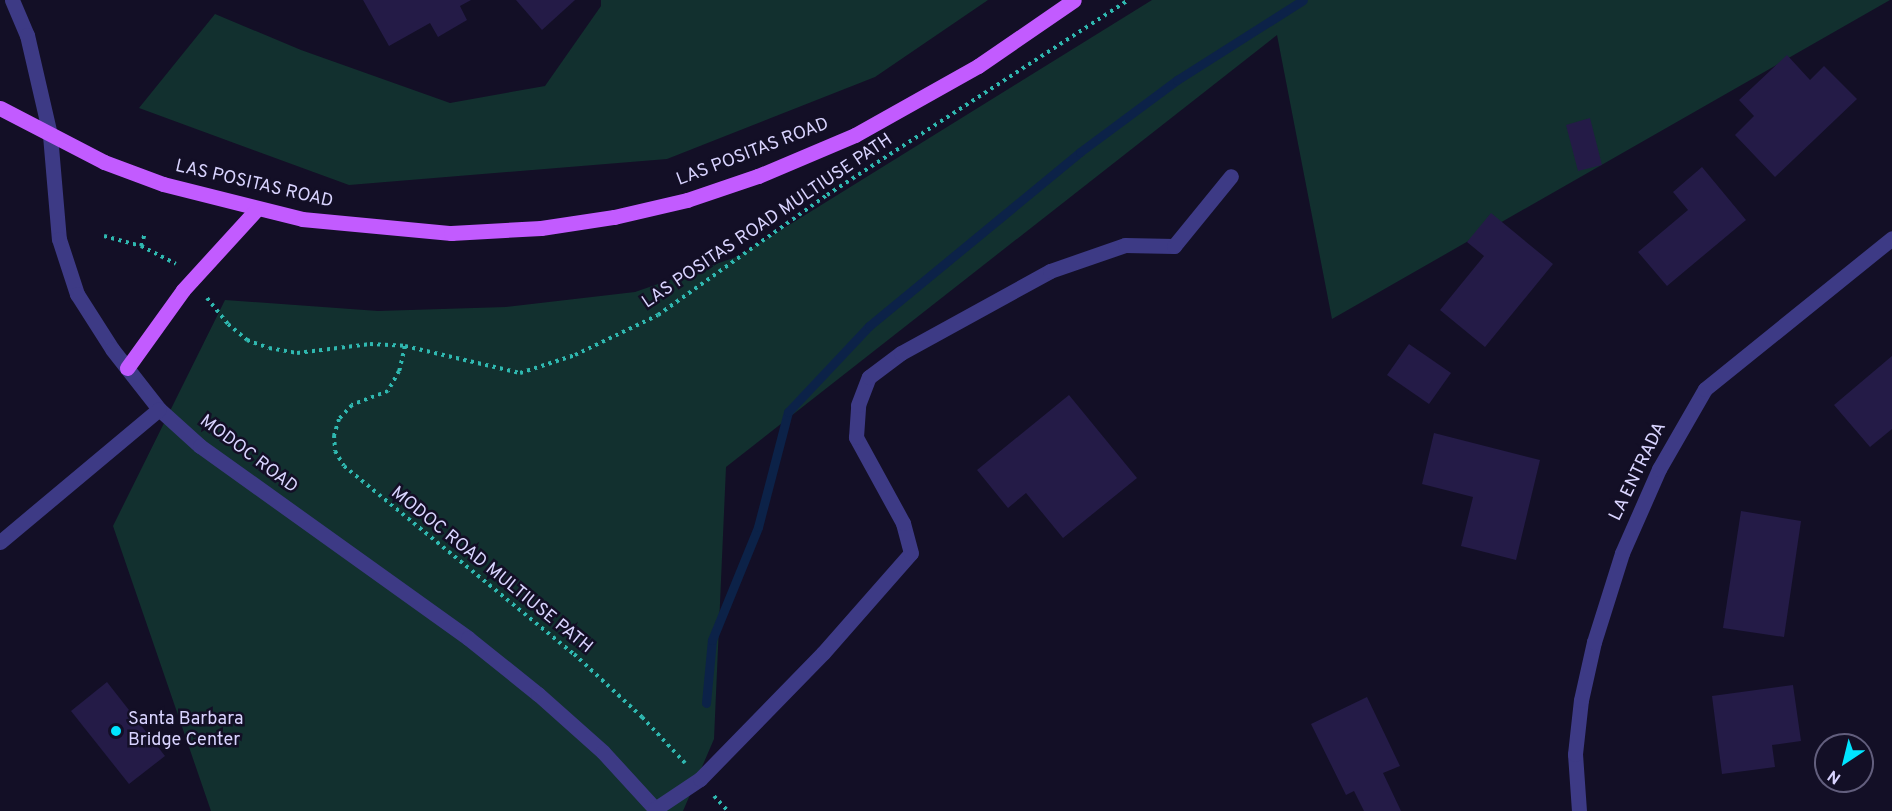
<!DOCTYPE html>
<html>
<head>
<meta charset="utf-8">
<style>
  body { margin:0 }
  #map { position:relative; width:1892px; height:811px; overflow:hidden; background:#130f26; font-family:Overpass,sans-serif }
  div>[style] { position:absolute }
  .green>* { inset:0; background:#12302f }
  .stream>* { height:9px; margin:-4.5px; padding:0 4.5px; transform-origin:4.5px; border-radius:4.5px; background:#0c2248 }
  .building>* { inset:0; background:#241b47 }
  .path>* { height:4px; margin-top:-2px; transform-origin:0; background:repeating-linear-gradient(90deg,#2fb8b0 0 3px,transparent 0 7.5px) }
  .minor>* { height:15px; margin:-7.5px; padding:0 7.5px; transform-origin:7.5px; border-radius:7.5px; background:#3d3a85 }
  .major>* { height:15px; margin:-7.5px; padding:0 7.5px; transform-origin:7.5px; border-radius:7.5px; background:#c25bff }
  .dots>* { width:16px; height:16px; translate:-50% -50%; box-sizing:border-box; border:3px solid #130f26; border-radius:50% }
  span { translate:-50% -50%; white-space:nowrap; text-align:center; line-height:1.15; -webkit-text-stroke:5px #130f26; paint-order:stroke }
  .street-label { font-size:18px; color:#d9d4ff }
  .poi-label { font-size:18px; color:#d9d4ff }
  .left { translate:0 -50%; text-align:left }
  .north { position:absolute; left:1814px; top:733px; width:60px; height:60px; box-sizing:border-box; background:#130f26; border:2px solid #625e7d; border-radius:50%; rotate:215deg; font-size:16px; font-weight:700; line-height:24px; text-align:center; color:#d9d4ff }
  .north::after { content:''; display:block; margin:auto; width:21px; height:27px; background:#00e5ff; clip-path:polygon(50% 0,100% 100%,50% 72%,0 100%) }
</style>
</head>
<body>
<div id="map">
  <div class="green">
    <i style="clip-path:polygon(601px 0,988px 0,875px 77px,667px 159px,349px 185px,139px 108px,215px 14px,301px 50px,450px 103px,545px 86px,601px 6px)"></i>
    <i style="clip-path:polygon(1152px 0,1890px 0,1332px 319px,1277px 35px,726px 467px,714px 739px,683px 811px,211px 811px,113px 526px,225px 300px,378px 311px,506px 307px,635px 292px,739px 256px)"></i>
  </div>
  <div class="stream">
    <i style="left:706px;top:703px;width:63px;rotate:-84.6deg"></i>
    <i style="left:712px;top:640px;width:122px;rotate:-67.8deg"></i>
    <i style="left:758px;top:527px;width:119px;rotate:-75.4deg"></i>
    <i style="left:788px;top:412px;width:118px;rotate:-46.7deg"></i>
    <i style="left:869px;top:326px;width:273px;rotate:-39.5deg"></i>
    <i style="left:1080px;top:152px;width:121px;rotate:-36.6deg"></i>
    <i style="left:1177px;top:80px;width:149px;rotate:-32.4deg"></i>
  </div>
  <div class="building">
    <i style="clip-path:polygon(363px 0,471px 0,460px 6px,467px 20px,438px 37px,430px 23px,389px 46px)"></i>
    <i style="clip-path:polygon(516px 0,575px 0,542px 30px)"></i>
    <i style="clip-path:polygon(1787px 55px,1810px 80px,1824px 66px,1857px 99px,1775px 177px,1735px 135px,1754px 116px,1739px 100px)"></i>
    <i style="clip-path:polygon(1590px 118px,1602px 165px,1578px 171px,1566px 125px)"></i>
    <i style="clip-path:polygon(1702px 167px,1746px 220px,1667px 286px,1638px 252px,1688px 210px,1673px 192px)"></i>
    <i style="clip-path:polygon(1491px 213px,1553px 264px,1485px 347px,1440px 310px,1484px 256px,1467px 242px)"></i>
    <i style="clip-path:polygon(1409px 344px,1451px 373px,1429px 404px,1387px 375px)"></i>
    <i style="clip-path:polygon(1892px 356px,1892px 429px,1870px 447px,1834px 405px)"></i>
    <i style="clip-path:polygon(1069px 395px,1137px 478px,1063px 538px,1026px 493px,1008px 508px,977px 470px)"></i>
    <i style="clip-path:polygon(1434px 433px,1540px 460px,1516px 560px,1461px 546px,1473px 497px,1422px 484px)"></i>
    <i style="clip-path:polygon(1741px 511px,1801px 521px,1784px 637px,1723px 628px)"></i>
    <i style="clip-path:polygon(107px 682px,165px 756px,129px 784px,71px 711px)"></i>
    <i style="clip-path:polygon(1793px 685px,1801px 741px,1772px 745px,1775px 767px,1722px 774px,1712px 696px)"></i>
    <i style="clip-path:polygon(1367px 697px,1400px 766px,1383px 773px,1401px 811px,1364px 811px,1354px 791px,1346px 795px,1311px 724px)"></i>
  </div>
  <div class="path">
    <i style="left:104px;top:236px;width:38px;rotate:15deg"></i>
    <i style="left:141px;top:246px;width:39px;rotate:27deg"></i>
    <i style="left:141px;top:246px;width:14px;rotate:-73deg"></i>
    <i style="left:207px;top:298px;width:33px;rotate:51deg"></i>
    <i style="left:228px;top:324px;width:25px;rotate:40deg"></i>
    <i style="left:247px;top:340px;width:23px;rotate:20deg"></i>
    <i style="left:269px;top:348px;width:28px;rotate:10deg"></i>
    <i style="left:297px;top:353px;width:74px;rotate:-7deg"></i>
    <i style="left:370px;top:344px;width:35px;rotate:3deg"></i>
    <i style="left:405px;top:346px;width:118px;rotate:13.2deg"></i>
    <i style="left:520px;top:373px;width:58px;rotate:-18.1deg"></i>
    <i style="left:575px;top:355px;width:92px;rotate:-25.7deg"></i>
    <i style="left:658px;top:315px;width:207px;rotate:-35.4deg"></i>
    <i style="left:827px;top:195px;width:359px;rotate:-32.9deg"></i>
    <i style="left:405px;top:346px;width:26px;rotate:103deg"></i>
    <i style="left:399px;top:371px;width:23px;rotate:119deg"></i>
    <i style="left:388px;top:391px;width:39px;rotate:159deg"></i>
    <i style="left:352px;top:405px;width:19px;rotate:133deg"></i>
    <i style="left:339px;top:419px;width:17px;rotate:107deg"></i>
    <i style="left:334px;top:435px;width:16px;rotate:86deg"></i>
    <i style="left:335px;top:451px;width:17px;rotate:59deg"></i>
    <i style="left:344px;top:466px;width:297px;rotate:39.3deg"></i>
    <i style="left:574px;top:654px;width:93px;rotate:42.8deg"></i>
    <i style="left:642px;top:717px;width:63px;rotate:46.9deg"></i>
    <i style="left:714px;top:796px;width:21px;rotate:47deg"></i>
  </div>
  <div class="minor">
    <i style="left:12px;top:0;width:38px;rotate:67deg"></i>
    <i style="left:27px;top:35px;width:103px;rotate:77deg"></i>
    <i style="left:50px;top:135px;width:104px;rotate:85.1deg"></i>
    <i style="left:59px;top:239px;width:58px;rotate:71.9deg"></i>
    <i style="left:77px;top:294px;width:65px;rotate:57.5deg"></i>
    <i style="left:112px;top:349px;width:76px;rotate:51.9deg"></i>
    <i style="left:159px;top:409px;width:55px;rotate:42.1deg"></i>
    <i style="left:200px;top:446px;width:330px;rotate:35.6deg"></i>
    <i style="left:468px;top:638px;width:90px;rotate:38.7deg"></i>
    <i style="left:538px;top:694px;width:87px;rotate:41.7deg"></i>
    <i style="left:603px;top:752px;width:80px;rotate:47.5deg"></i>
    <i style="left:0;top:542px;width:207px;rotate:-39.9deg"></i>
    <i style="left:655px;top:809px;width:54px;rotate:-33.7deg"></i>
    <i style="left:700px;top:779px;width:176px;rotate:-45.7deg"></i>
    <i style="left:823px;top:653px;width:133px;rotate:-48.7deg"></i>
    <i style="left:911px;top:553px;width:31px;rotate:-105deg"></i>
    <i style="left:903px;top:523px;width:98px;rotate:-118.7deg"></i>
    <i style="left:856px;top:437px;width:32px;rotate:-86deg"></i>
    <i style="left:858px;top:405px;width:30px;rotate:-69deg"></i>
    <i style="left:869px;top:377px;width:40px;rotate:-37deg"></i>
    <i style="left:901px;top:353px;width:170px;rotate:-28.8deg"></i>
    <i style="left:1050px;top:271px;width:79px;rotate:-19.1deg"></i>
    <i style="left:1125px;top:245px;width:49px;rotate:1.2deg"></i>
    <i style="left:1174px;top:246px;width:90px;rotate:-50.8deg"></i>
    <i style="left:1579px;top:811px;width:57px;rotate:-94deg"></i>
    <i style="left:1575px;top:754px;width:54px;rotate:-83.7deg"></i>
    <i style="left:1581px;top:700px;width:59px;rotate:-77.4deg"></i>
    <i style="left:1594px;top:642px;width:93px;rotate:-72.5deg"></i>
    <i style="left:1622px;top:553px;width:92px;rotate:-66.2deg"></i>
    <i style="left:1659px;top:469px;width:92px;rotate:-60.1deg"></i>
    <i style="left:1705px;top:389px;width:240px;rotate:-38.9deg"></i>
  </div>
  <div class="major">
    <i style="left:0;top:108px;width:117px;rotate:27.4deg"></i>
    <i style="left:104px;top:162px;width:63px;rotate:20.4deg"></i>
    <i style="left:163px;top:184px;width:143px;rotate:14.1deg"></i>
    <i style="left:302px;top:219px;width:150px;rotate:5.4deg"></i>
    <i style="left:451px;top:233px;width:90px;rotate:-3.2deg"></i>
    <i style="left:541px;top:228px;width:74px;rotate:-8.6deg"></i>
    <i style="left:614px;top:217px;width:75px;rotate:-13.1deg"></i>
    <i style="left:687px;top:200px;width:75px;rotate:-18.7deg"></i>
    <i style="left:758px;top:176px;width:105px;rotate:-22.9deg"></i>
    <i style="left:855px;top:135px;width:141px;rotate:-29.3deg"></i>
    <i style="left:978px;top:66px;width:116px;rotate:-34.5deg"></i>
    <i style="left:127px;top:368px;width:96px;rotate:-54.3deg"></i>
    <i style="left:183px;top:290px;width:110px;rotate:-47.6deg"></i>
  </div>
  <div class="dots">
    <i style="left:116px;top:731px;background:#00e5ff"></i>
  </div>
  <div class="street-label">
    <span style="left:753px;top:153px;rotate:-21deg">LAS POSITAS ROAD</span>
    <span style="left:254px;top:185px;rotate:13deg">LAS POSITAS ROAD</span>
    <span style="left:768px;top:222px;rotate:-34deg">LAS POSITAS ROAD MULTIUSE PATH</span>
    <span style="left:248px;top:455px;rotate:37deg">MODOC ROAD</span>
    <span style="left:1639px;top:472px;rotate:-64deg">LA ENTRADA</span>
    <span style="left:491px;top:571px;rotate:39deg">MODOC ROAD MULTIUSE PATH</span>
  </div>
  <div class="poi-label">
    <span class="left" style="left:128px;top:731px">Santa Barbara<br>Bridge Center</span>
  </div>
  <div class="north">N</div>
</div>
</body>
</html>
